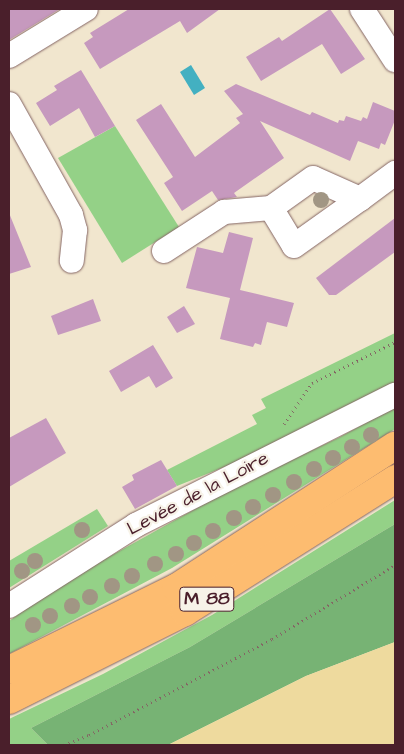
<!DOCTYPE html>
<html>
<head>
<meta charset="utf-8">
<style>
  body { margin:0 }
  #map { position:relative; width:404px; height:754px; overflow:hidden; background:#f1e6ce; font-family:"Architects Daughter",sans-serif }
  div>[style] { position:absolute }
  .green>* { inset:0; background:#94d187 }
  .forest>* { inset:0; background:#77b374 }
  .sand>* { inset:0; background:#eeda9e }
  .water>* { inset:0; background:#43b0c1 }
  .building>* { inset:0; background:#c699be }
  .path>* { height:3px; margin-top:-1.5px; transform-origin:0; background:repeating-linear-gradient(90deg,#846564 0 1px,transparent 0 5px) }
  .roads { filter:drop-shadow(0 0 1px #846564) drop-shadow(0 0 1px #846564) }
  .minor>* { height:24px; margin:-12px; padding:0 12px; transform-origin:12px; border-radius:12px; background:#fff }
  .highway>* { height:28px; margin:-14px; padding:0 14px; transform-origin:14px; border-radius:14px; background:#fdbc70 }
  .trees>* { width:16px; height:16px; margin:-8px; border-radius:50%; background:#a19684 }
  span { translate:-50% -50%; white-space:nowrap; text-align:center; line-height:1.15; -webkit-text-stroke:4.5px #f7f3e8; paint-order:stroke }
  .shield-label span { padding:1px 4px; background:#f7f3e8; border:1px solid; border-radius:4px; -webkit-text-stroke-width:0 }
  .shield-label { font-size:18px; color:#4a1f2b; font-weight:700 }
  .street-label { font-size:19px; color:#4a1f2b }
  .frame { position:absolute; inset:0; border:10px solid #4a1f2b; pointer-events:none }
</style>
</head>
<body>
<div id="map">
  <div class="green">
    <i style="clip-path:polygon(115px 126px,179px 227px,122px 263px,58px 158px)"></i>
    <i style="clip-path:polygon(395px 333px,395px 389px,279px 445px,177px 486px,167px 470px,257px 424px,252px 415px,266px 408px,261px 399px)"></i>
    <i style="clip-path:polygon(395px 407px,395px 429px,172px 568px,9px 654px,9px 621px,36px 602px,105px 559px,242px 483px,338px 438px)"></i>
    <i style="clip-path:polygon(395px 500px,395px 524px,190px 647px,31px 728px,48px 745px,9px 745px,9px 719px,103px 674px,212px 615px)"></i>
    <i style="clip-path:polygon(97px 509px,108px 526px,9px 588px,9px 561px)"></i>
  </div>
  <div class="forest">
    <i style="clip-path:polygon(395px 524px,395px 642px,306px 676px,168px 745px,48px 745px,31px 728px,190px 647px)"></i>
  </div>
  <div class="sand">
    <i style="clip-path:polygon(395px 642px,395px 745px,168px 745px,306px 676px)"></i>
  </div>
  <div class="water">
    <i style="clip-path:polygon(191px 65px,205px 88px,194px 95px,180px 72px)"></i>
  </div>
  <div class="building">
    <i style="clip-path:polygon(9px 9px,60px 9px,9px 40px)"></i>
    <i style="clip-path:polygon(129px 9px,220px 9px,187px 33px,180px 21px,100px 69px,84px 43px,93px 37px,90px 33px)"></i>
    <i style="clip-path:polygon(330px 9px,365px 59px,341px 74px,322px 44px,261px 81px,246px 57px,279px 37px,282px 41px)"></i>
    <i style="clip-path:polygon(81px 70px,115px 126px,95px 137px,79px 108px,50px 126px,36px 103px,57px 90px,54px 86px)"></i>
    <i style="clip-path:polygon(236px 84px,310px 115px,312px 112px,338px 123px,339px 120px,344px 121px,346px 116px,361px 121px,363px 117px,367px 119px,373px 102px,395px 111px,395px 120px,385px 145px,381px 143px,379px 149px,358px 141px,350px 161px,260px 121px,284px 158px,234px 193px,237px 197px,218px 200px,212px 191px,182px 211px,164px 183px,173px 177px,136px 120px,161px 104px,195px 157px,240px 123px,236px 118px,243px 114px,224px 91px)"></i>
    <i style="clip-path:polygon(9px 213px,31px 267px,9px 274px)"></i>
    <i style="clip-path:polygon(395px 218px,395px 252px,336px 295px,329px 295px,316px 278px)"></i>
    <i style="clip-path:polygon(229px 232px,253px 238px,240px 290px,294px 303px,287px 327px,267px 322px,261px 345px,255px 343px,253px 347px,220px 339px,230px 298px,186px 288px,197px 247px,223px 253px)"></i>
    <i style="clip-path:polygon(93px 299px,101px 321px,58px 335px,51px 316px)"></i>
    <i style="clip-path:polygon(184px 306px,195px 324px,177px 333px,167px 317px)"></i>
    <i style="clip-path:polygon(153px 345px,173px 378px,156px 388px,149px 376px,121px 392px,109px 371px)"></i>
    <i style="clip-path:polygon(46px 418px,66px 453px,9px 487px,9px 438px)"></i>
    <i style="clip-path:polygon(161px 460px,177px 486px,135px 509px,122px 487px,134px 480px,132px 475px)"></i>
  </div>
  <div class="path">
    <i style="left:284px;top:424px;width:50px;rotate:-55.7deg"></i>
    <i style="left:312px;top:383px;width:93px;rotate:-26.3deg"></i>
    <i style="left:64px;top:745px;width:27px;rotate:-22deg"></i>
    <i style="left:89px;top:735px;width:207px;rotate:-27.7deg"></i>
    <i style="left:272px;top:639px;width:144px;rotate:-31deg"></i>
  </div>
  <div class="roads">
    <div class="minor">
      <i style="left:362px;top:9px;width:61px;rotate:57.1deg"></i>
      <i style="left:9px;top:56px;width:90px;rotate:-31.4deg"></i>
      <i style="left:9px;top:104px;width:127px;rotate:60.8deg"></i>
      <i style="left:71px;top:215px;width:16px;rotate:75deg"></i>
      <i style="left:75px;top:230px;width:31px;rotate:96deg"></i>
      <i style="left:360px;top:199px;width:51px;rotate:-155.9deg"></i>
      <i style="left:313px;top:178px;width:52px;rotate:144.5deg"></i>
      <i style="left:271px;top:208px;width:44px;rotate:58.8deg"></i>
      <i style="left:294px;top:246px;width:81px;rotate:-35.5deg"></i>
      <i style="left:360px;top:199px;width:44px;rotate:-36.6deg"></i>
      <i style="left:164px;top:251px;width:72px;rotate:-33deg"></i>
      <i style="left:224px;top:212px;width:47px;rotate:-4.9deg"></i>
      <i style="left:9px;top:606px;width:151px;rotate:-32.5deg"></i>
      <i style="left:136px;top:525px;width:290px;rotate:-26.7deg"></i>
    </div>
    <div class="highway">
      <i style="left:9px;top:670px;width:186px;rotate:-26.2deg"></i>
      <i style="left:176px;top:588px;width:261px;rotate:-33deg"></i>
      <i style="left:9px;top:700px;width:197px;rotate:-26.6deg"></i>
      <i style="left:185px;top:612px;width:249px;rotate:-32.3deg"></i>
    </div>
  </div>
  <div class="trees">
    <i style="left:321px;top:200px"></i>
    <i style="left:371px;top:435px"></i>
    <i style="left:352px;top:447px"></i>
    <i style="left:333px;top:458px"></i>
    <i style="left:314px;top:469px"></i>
    <i style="left:294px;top:482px"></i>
    <i style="left:273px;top:495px"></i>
    <i style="left:253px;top:507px"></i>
    <i style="left:234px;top:518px"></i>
    <i style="left:82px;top:530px"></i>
    <i style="left:213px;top:531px"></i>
    <i style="left:194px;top:543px"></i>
    <i style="left:176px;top:554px"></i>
    <i style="left:35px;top:561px"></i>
    <i style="left:155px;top:564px"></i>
    <i style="left:22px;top:571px"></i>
    <i style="left:132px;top:576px"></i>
    <i style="left:112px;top:586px"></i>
    <i style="left:90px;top:597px"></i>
    <i style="left:72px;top:606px"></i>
    <i style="left:50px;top:616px"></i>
    <i style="left:33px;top:625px"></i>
  </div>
  <div class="shield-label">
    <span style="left:207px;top:599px">M 88</span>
  </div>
  <div class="street-label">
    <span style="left:198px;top:494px;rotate:-28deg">Levée de la Loire</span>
  </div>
  <div class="frame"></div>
</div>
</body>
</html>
